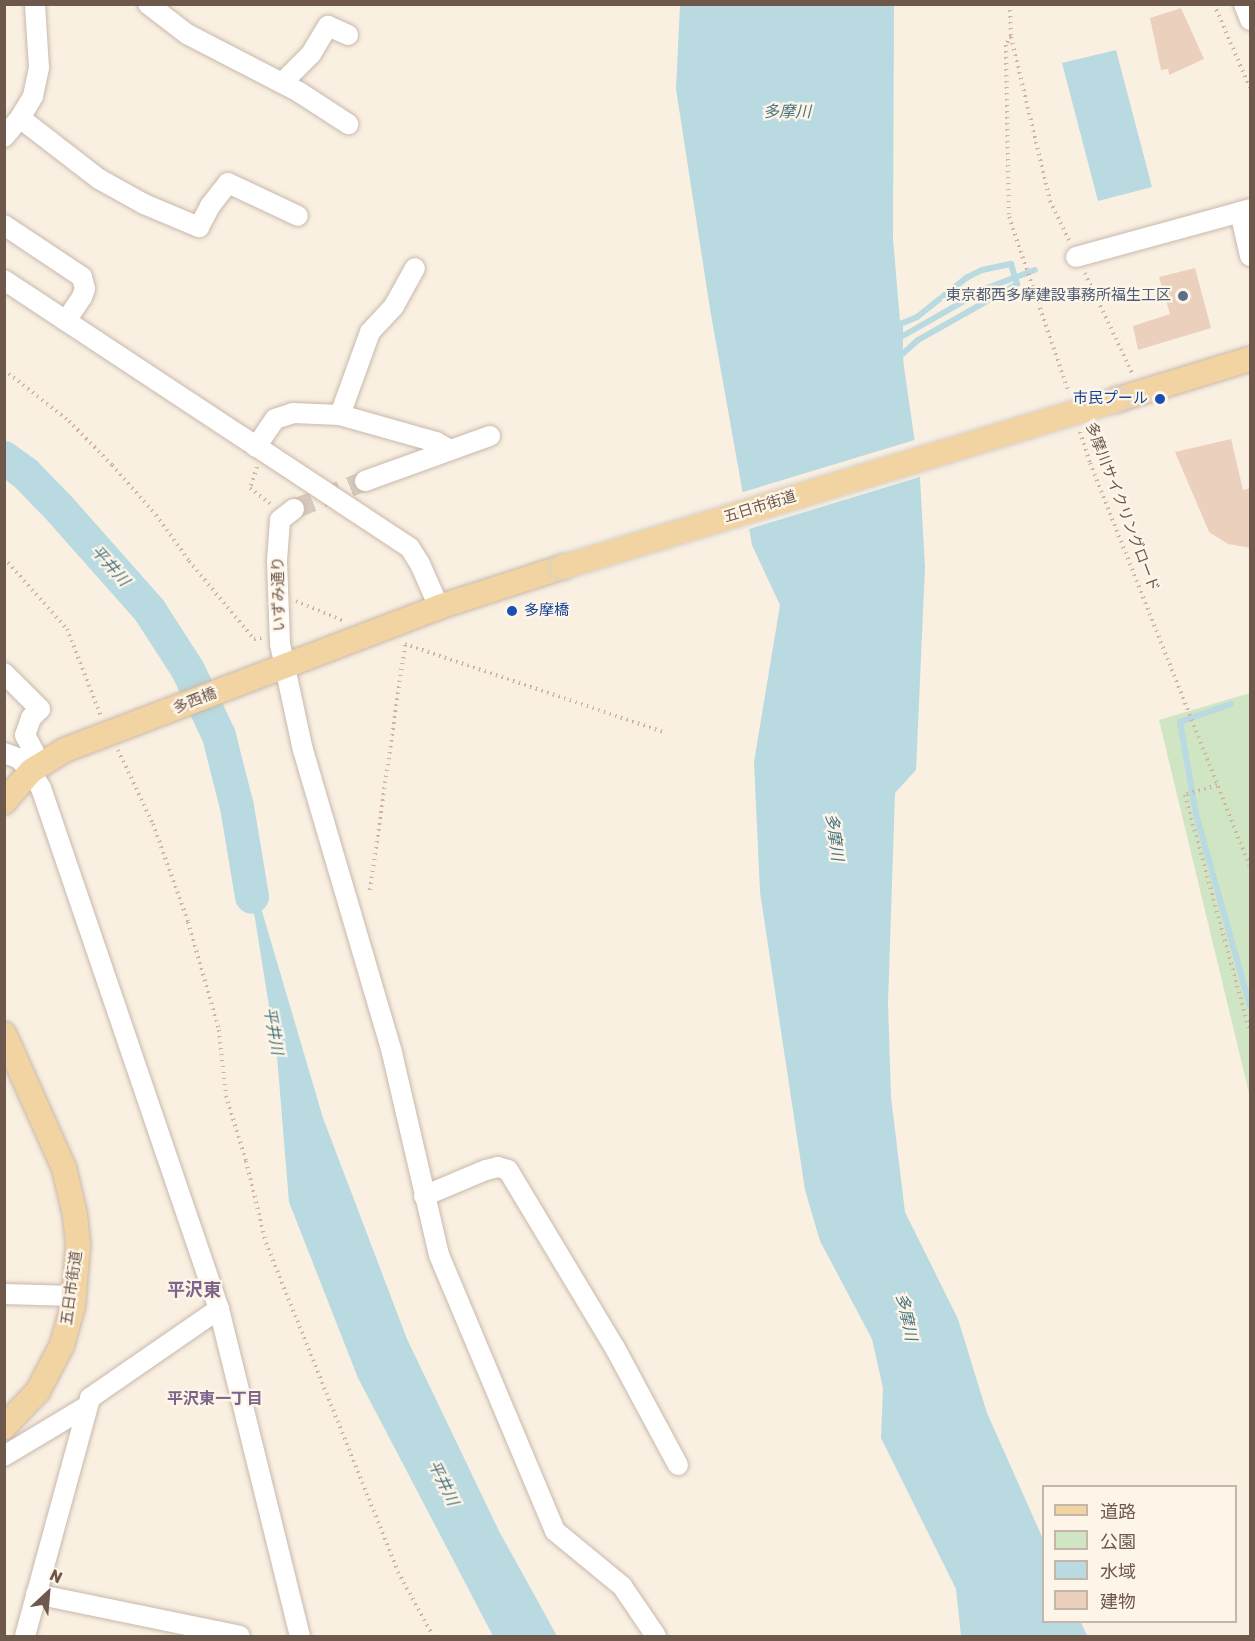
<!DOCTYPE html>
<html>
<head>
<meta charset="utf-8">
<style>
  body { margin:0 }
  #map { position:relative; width:1255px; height:1641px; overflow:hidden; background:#f9f0e2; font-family:Rubik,"Noto Sans JP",sans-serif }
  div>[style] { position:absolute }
  .green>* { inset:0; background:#d0e5c3 }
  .water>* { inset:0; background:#b9dae0 }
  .pier>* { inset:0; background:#f9f0e2 }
  .stream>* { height:6px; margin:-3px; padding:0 3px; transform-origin:3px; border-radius:3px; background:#b9dae0 }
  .river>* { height:34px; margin:-17px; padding:0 17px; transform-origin:17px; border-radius:17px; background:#b9dae0 }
  .building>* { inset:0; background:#ebd0bd }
  .minor-tunnel>* { height:20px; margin-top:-10px; transform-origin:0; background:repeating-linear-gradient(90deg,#d6cabc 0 20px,transparent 0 30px) }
  .path>* { height:4px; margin-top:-2px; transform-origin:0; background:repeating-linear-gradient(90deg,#d0b4a1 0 1.5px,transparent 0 6px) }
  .roads { filter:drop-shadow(0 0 2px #c8b8ab) drop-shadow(0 0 2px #c8b8ab) }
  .minor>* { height:20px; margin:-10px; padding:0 10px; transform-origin:10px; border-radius:10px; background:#fff }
  .major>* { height:24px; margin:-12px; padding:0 12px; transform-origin:12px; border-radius:12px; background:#f1d4a1 }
  .bridges { filter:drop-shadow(0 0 2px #d6d0cd) drop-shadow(0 0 2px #d6d0cd) }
  .major-bridge>* { height:24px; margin:-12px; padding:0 12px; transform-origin:12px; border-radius:12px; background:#f1d4a1 }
  .dots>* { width:16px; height:16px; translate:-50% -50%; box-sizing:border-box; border:3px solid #fdf5e8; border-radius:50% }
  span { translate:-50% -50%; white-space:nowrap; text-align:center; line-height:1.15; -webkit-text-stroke:4.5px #fdf5e8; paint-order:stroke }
  .service-label { font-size:15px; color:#4e5e75 }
  .right { translate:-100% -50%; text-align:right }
  .transit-label { font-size:15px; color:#164399 }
  .left { translate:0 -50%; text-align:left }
  .street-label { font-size:15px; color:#6e584c }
  .water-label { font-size:16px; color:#48757f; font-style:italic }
  .neighbourhood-label { font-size:16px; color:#7d648a; font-weight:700 }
  .quarter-label { font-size:18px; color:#7d648a; font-weight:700 }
  .frame { position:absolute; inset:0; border:6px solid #6e584c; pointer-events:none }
  .legend { position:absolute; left:1042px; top:1485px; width:195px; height:138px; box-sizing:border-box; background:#fdf5e8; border:2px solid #c4b6aa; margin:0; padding:8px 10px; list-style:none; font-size:18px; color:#6e584c }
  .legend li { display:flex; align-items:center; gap:12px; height:30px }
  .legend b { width:30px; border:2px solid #c4b6aa }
  .north { position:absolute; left:18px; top:1563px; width:60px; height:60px; -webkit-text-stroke:4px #fdf5e8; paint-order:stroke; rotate:26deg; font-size:16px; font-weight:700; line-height:24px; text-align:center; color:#6e584c }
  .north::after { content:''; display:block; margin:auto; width:21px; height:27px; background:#6e584c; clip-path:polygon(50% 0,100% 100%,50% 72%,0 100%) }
</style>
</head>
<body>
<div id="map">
  <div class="green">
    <i style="clip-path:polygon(1250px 693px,1250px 1097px,1159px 720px)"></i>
  </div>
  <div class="water">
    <i style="clip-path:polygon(680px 5px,894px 5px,893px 239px,904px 367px,920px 478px,925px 567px,916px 770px,895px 793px,888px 1003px,891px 1097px,905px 1212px,958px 1319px,987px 1413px,1043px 1539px,1044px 1622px,1081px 1622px,1087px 1636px,961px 1636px,956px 1589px,881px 1438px,883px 1388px,872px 1339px,820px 1241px,805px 1190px,760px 892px,754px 762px,780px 605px,752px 545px,710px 309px,676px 89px)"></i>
    <i style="clip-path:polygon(1116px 50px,1152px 187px,1098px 201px,1062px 63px)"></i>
    <i style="clip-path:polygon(244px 850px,323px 1118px,407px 1339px,499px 1531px,557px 1636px,493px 1636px,358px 1378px,289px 1202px,277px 1056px)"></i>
  </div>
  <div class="pier">
    <i style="clip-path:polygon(918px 439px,923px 476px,746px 530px,740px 493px)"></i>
  </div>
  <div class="stream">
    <i style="left:1011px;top:264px;width:21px;rotate:73deg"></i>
    <i style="left:1017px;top:284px;width:114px;rotate:150.5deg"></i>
    <i style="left:918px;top:340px;width:24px;rotate:138deg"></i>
    <i style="left:900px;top:356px;width:32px;rotate:-90deg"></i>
    <i style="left:900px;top:324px;width:18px;rotate:-22deg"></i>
    <i style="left:917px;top:317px;width:63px;rotate:-38.5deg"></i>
    <i style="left:966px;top:278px;width:18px;rotate:-27deg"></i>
    <i style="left:982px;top:270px;width:30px;rotate:-12deg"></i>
    <i style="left:901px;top:337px;width:99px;rotate:-29.7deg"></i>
    <i style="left:987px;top:288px;width:51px;rotate:-20.6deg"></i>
    <i style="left:1231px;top:704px;width:54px;rotate:160.6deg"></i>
    <i style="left:1180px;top:722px;width:93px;rotate:80.1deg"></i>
    <i style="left:1196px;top:814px;width:199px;rotate:74.3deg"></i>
  </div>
  <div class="river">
    <i style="left:4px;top:458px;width:27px;rotate:36deg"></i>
    <i style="left:26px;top:474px;width:47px;rotate:45.9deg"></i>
    <i style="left:59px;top:508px;width:137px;rotate:48.5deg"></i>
    <i style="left:150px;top:611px;width:70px;rotate:57.2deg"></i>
    <i style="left:188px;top:670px;width:73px;rotate:64.8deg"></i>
    <i style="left:219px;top:736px;width:73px;rotate:75.8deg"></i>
    <i style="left:237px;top:807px;width:91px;rotate:80.5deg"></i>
  </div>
  <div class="building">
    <i style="clip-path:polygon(1181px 8px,1204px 59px,1169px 75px,1168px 69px,1161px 70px,1150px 18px)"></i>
    <i style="clip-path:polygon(1195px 268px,1211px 328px,1138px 350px,1133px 326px,1170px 314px,1159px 277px)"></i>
    <i style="clip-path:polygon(1231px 439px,1243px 490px,1251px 488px,1251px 548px,1228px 544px,1209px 532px,1175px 452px)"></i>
  </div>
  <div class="minor-tunnel">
    <i style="left:294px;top:509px;width:76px;rotate:-21.5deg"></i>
  </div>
  <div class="path">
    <i style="left:1010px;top:4px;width:32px;rotate:88deg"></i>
    <i style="left:1011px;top:36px;width:10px;rotate:119deg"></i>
    <i style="left:1006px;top:45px;width:172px;rotate:89deg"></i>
    <i style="left:1009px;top:217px;width:186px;rotate:71.2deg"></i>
    <i style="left:1214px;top:4px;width:91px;rotate:66.8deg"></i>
    <i style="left:1011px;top:37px;width:169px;rotate:76.6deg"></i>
    <i style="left:1050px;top:201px;width:46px;rotate:64deg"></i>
    <i style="left:1085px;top:273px;width:113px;rotate:64.8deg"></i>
    <i style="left:4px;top:370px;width:83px;rotate:38.1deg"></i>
    <i style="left:69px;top:421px;width:62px;rotate:45.7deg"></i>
    <i style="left:112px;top:465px;width:67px;rotate:48.7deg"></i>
    <i style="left:156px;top:515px;width:57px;rotate:54.3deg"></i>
    <i style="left:189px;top:561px;width:102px;rotate:50.2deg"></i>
    <i style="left:254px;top:639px;width:8px;rotate:-7deg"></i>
    <i style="left:1080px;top:432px;width:33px;rotate:72deg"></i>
    <i style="left:1090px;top:463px;width:435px;rotate:68.4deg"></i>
    <i style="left:257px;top:467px;width:22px;rotate:108deg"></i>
    <i style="left:250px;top:488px;width:28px;rotate:38deg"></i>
    <i style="left:4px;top:558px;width:95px;rotate:48.4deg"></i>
    <i style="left:67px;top:629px;width:93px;rotate:68.7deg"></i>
    <i style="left:296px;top:601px;width:52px;rotate:22.6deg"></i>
    <i style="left:118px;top:750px;width:82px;rotate:64.7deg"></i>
    <i style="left:153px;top:824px;width:104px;rotate:70.3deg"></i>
    <i style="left:188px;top:922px;width:112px;rotate:74deg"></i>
    <i style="left:219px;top:1030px;width:66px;rotate:83.9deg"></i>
    <i style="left:226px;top:1096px;width:68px;rotate:72.9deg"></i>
    <i style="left:246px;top:1161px;width:84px;rotate:76.3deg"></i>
    <i style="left:266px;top:1243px;width:354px;rotate:68.1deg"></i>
    <i style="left:398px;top:1572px;width:73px;rotate:61.3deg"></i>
    <i style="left:1217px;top:785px;width:34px;rotate:163deg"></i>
    <i style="left:1185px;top:795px;width:246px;rotate:74.7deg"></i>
    <i style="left:370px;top:890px;width:248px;rotate:-81.9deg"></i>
    <i style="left:405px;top:644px;width:276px;rotate:18.8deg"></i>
  </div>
  <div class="roads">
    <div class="minor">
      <i style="left:148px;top:4px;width:49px;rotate:37.6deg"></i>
      <i style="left:187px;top:34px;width:126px;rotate:27.4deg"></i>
      <i style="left:299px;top:92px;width:59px;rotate:33.1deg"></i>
      <i style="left:1244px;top:4px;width:17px;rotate:69deg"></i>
      <i style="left:282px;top:83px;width:41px;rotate:-45deg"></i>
      <i style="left:311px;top:54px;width:33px;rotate:-59deg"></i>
      <i style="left:328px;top:26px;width:22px;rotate:24deg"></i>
      <i style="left:20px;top:118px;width:100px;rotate:37.7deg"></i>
      <i style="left:99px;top:179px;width:51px;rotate:29.1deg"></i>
      <i style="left:144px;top:204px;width:60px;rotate:22.7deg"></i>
      <i style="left:199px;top:227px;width:24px;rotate:-62deg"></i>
      <i style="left:210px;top:206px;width:29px;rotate:-52deg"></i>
      <i style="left:228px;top:183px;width:77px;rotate:25.2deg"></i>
      <i style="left:4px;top:137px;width:25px;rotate:-50deg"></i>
      <i style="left:20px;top:118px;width:26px;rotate:-59deg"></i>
      <i style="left:33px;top:96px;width:29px;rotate:-78deg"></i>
      <i style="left:39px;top:68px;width:64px;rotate:-93.6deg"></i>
      <i style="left:1250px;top:209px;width:10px;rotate:163deg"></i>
      <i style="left:1240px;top:212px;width:45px;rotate:77.2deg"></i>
      <i style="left:4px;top:225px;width:94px;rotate:33.7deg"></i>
      <i style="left:82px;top:277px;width:12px;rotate:76deg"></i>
      <i style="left:85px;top:289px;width:9px;rotate:111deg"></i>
      <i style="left:82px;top:297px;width:29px;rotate:124deg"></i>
      <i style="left:1076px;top:257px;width:170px;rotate:-15.3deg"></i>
      <i style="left:4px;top:280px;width:486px;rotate:33.4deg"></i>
      <i style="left:410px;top:548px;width:19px;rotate:58deg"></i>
      <i style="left:420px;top:564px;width:47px;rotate:66.2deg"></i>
      <i style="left:340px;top:415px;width:88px;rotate:-70.1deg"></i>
      <i style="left:370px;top:332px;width:35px;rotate:-47deg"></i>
      <i style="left:394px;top:306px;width:43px;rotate:-61.1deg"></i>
      <i style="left:256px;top:447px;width:34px;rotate:-56deg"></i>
      <i style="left:275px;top:419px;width:19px;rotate:-18deg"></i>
      <i style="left:293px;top:413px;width:47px;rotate:2.4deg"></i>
      <i style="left:340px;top:415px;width:100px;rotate:15.7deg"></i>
      <i style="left:436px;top:442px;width:16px;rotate:30deg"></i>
      <i style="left:365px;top:481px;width:133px;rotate:-19.8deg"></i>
      <i style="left:294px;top:509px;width:18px;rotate:142deg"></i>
      <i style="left:280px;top:520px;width:41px;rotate:94.2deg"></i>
      <i style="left:277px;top:561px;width:83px;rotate:87.9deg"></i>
      <i style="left:280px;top:644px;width:108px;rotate:77.8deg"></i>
      <i style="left:303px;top:750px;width:316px;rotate:73.6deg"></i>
      <i style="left:392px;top:1053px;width:207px;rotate:76.9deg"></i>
      <i style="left:439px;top:1255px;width:299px;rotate:67.2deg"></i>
      <i style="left:555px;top:1531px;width:87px;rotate:39.4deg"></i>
      <i style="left:622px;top:1586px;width:60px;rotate:55.8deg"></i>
      <i style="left:4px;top:673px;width:51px;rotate:45deg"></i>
      <i style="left:40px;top:709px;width:13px;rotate:135deg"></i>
      <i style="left:31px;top:718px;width:18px;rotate:109deg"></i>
      <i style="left:25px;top:735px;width:32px;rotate:62deg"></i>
      <i style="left:4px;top:753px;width:15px;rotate:20deg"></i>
      <i style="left:18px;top:758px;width:18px;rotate:45deg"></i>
      <i style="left:31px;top:771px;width:20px;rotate:60deg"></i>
      <i style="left:41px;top:788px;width:551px;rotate:71.14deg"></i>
      <i style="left:219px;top:1309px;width:337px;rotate:76.1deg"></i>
      <i style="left:424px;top:1196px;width:67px;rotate:-22.8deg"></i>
      <i style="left:486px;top:1170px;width:12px;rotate:-14deg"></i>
      <i style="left:498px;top:1167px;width:10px;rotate:17deg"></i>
      <i style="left:508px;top:1170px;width:208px;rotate:59deg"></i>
      <i style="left:615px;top:1348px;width:133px;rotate:61.7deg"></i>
      <i style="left:4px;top:1294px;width:70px;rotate:1.6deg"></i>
      <i style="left:4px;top:1456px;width:96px;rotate:-30.9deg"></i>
      <i style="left:36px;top:1594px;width:208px;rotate:11.6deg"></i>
      <i style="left:25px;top:1636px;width:247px;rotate:-74.7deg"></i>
      <i style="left:90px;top:1398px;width:157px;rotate:-34.6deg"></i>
    </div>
    <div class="major">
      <i style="left:1116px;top:400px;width:140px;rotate:-17deg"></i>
      <i style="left:4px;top:802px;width:41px;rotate:-48.9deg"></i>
      <i style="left:31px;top:771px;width:40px;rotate:-32deg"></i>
      <i style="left:65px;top:750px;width:400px;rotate:-20.9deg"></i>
      <i style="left:439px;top:607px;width:130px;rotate:-17.9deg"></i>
      <i style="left:4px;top:1034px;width:147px;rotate:65.9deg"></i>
      <i style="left:64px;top:1168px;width:48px;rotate:76.8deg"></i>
      <i style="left:75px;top:1215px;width:31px;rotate:84deg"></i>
      <i style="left:78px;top:1246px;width:60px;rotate:94.8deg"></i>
      <i style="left:73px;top:1306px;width:41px;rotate:105.8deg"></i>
      <i style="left:62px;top:1345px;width:52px;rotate:117.6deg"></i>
      <i style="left:38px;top:1391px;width:50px;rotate:133.4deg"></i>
    </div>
  </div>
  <div class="bridges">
    <div class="major-bridge">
      <i style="left:563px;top:567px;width:578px;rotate:-16.8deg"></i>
    </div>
  </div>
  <div class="dots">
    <i style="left:1183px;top:296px;background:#5c6f8a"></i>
    <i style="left:1160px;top:399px;background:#1a4fb4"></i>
    <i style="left:512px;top:611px;background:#1a4fb4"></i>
  </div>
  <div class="service-label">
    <span class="right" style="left:1171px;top:296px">東京都西多摩建設事務所福生工区</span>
  </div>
  <div class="transit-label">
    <span class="right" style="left:1148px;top:399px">市民プール</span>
    <span class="left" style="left:524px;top:611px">多摩橋</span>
  </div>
  <div class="street-label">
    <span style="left:760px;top:507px;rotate:-17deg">五日市街道</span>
    <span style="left:1122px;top:507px;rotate:69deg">多摩川サイクリングロード</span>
    <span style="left:279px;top:594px;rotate:-91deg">いずみ通り</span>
    <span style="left:195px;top:701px;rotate:-21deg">多西橋</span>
    <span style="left:72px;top:1288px;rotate:-82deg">五日市街道</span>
  </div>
  <div class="water-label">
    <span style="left:787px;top:112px">多摩川</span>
    <span style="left:110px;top:566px;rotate:48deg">平井川</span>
    <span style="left:834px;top:837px;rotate:82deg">多摩川</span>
    <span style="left:273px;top:1031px;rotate:80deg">平井川</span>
    <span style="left:906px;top:1317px;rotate:78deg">多摩川</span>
    <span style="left:443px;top:1483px;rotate:64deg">平井川</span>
  </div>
  <div class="neighbourhood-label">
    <span style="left:215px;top:1399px">平沢東一丁目</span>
  </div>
  <div class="quarter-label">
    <span style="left:194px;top:1290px">平沢東</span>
  </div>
  <div class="frame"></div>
  <ul class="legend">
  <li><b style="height:8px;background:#f1d4a1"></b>道路</li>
  <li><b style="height:16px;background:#d0e5c3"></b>公園</li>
  <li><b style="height:16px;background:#b9dae0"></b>水域</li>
  <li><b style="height:16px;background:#ebd0bd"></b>建物</li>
  </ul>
  <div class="north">N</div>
</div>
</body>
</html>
